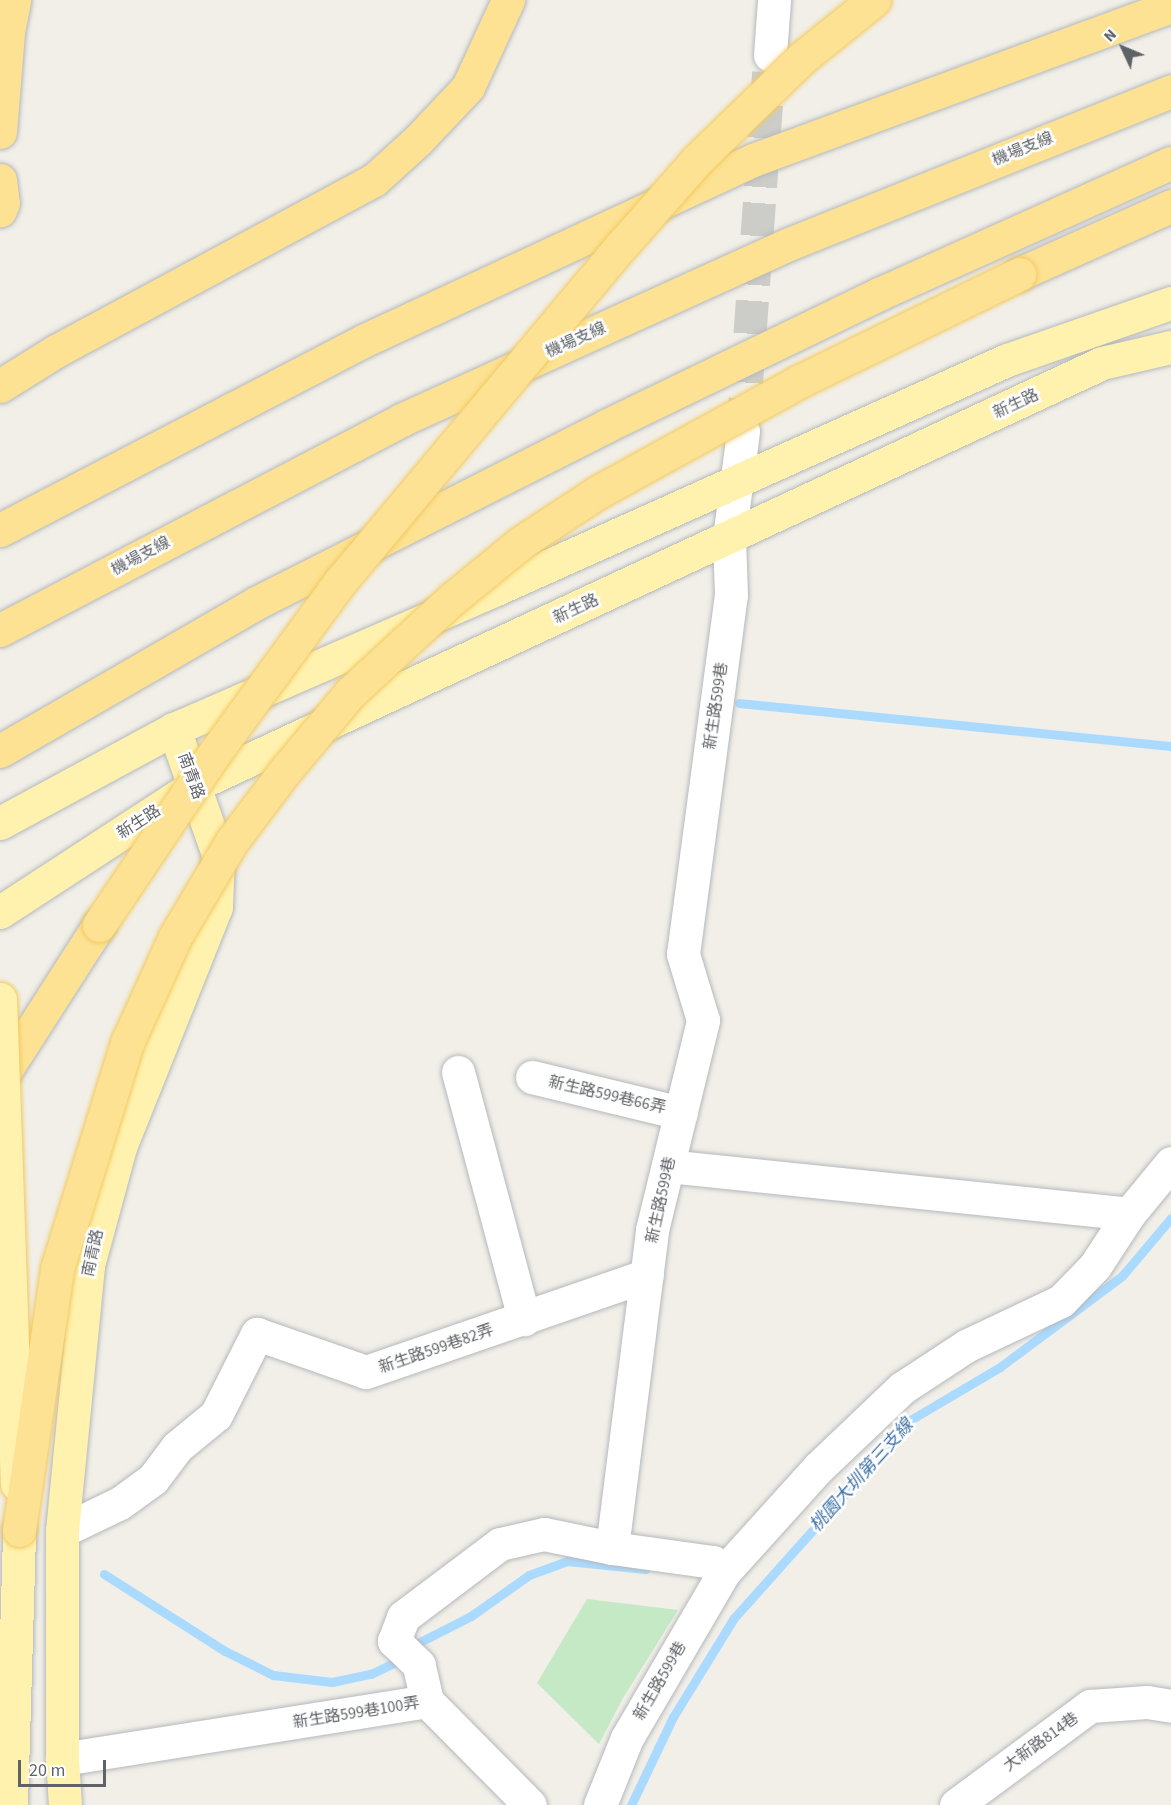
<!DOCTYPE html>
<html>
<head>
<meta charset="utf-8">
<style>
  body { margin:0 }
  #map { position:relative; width:1171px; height:1805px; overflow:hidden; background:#f1efe8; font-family:"Source Sans 3","Noto Sans TC",sans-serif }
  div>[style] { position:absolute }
  .green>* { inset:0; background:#c5e8c5 }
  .stream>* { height:9px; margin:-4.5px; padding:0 4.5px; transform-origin:4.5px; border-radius:4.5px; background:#aadaff }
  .minor-tunnel>* { height:33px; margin-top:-16.5px; transform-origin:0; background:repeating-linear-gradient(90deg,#ccccc8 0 33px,transparent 0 49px) }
  .roads { filter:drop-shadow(0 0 2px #b5b8bc) drop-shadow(0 0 2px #b5b8bc) }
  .minor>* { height:33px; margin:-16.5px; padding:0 16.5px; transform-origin:16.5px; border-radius:16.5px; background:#fff }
  .major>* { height:33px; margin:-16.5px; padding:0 16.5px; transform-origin:16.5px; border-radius:16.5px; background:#fff2af }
  .highway>* { height:33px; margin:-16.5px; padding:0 16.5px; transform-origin:16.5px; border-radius:16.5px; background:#fde293 }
  .bridges { filter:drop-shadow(0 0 2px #f2c960) drop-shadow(0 0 2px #f2c960) }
  .major-bridge>* { height:33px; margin:-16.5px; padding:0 16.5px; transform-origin:16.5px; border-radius:16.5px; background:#fff2af }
  .highway-bridge>* { height:33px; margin:-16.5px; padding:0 16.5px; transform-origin:16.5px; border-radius:16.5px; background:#fde293 }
  span { translate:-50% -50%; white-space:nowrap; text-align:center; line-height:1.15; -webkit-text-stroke:5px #fff; paint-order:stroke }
  .street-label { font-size:16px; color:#5f6368 }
  .water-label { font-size:18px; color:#4174aa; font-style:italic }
  .north { position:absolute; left:1093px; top:18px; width:60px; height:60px; -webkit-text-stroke:4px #fff; paint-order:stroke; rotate:314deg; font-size:16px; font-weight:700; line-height:24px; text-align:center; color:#5f6368 }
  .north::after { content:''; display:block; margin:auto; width:21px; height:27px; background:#5f6368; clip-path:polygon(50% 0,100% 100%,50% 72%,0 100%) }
  .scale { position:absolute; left:18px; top:1760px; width:88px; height:27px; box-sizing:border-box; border:3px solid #5f6368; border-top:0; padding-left:8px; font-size:18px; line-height:21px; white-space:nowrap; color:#5f6368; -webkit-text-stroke:4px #fff; paint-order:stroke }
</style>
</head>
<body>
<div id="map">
  <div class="green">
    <i style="clip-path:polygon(587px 1599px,678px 1610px,623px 1698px,599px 1744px,537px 1683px)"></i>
  </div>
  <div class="stream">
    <i style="left:739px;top:703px;width:434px;rotate:5.7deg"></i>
    <i style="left:104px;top:1574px;width:143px;rotate:32.5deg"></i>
    <i style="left:225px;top:1651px;width:54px;rotate:26.6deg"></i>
    <i style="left:273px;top:1675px;width:59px;rotate:6.8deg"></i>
    <i style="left:332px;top:1682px;width:40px;rotate:-12deg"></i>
    <i style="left:371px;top:1674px;width:30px;rotate:-26deg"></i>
    <i style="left:414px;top:1645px;width:64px;rotate:-27deg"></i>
    <i style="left:471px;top:1616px;width:71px;rotate:-35.3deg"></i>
    <i style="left:529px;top:1575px;width:40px;rotate:-20.2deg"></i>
    <i style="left:567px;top:1561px;width:79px;rotate:5.8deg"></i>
    <i style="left:631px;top:1805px;width:98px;rotate:-64.5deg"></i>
    <i style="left:673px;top:1717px;width:116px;rotate:-58.4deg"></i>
    <i style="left:734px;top:1618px;width:267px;rotate:-48.2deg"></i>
    <i style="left:912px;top:1419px;width:102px;rotate:-30.6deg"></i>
    <i style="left:1000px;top:1367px;width:152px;rotate:-36.7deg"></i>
    <i style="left:1122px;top:1276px;width:76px;rotate:-49.8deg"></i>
  </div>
  <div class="minor-tunnel">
    <i style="left:743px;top:431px;width:360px;rotate:-85.9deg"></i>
  </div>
  <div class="roads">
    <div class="minor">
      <i style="left:770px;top:55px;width:55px;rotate:-85.8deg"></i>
      <i style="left:458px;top:1072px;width:256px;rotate:75deg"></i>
      <i style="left:532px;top:1077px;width:153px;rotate:13.6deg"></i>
      <i style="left:668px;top:1166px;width:463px;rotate:5.9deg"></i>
      <i style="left:1129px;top:1214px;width:62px;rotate:123.2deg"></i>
      <i style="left:1095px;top:1266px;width:49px;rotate:134.2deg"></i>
      <i style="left:1061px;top:1301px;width:105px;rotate:154.7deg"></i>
      <i style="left:966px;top:1346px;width:77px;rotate:146.7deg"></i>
      <i style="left:902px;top:1388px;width:116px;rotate:136.4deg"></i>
      <i style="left:818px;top:1468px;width:140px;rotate:132.1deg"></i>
      <i style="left:1129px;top:1214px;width:66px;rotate:-50.5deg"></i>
      <i style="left:62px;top:1531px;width:64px;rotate:-25.8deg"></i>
      <i style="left:120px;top:1503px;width:41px;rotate:-36deg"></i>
      <i style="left:153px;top:1479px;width:40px;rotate:-53deg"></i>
      <i style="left:177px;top:1447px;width:50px;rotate:-39.4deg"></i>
      <i style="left:216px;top:1415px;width:91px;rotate:-63.2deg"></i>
      <i style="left:257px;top:1334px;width:115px;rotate:19.2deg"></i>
      <i style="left:366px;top:1372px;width:297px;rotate:-19deg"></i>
      <i style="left:427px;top:1701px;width:146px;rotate:45.3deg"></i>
      <i style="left:62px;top:1759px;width:370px;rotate:-9deg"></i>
      <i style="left:427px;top:1701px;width:37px;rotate:-103deg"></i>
      <i style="left:419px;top:1665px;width:35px;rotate:-136deg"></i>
      <i style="left:394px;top:1641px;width:26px;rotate:-69deg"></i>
      <i style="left:403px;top:1617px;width:121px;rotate:-37deg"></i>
      <i style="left:500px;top:1544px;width:45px;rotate:-12.8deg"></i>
      <i style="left:544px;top:1534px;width:69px;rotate:11.6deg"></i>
      <i style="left:600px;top:1805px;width:72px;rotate:-68.1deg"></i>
      <i style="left:627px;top:1738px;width:192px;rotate:-59.7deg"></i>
      <i style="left:724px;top:1572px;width:15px;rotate:-138deg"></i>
      <i style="left:713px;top:1562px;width:102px;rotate:-172.1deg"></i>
      <i style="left:612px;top:1548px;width:321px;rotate:-82.8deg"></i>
      <i style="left:652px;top:1230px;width:216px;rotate:-76.3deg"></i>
      <i style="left:703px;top:1020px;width:69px;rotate:-106.9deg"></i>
      <i style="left:683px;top:954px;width:362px;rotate:-82.4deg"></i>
      <i style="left:731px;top:595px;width:57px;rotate:-92deg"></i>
      <i style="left:729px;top:538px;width:108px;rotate:-82.5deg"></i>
      <i style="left:956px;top:1805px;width:167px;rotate:-36.5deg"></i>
      <i style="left:1090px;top:1706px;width:57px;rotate:-4deg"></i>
      <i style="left:1147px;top:1702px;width:24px;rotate:9deg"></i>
    </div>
    <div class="major">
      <i style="left:0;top:823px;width:198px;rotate:-28.4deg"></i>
      <i style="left:174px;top:729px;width:349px;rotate:-23.5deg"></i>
      <i style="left:494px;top:590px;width:562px;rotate:-24.15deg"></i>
      <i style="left:1007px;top:360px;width:174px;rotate:-19.2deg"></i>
      <i style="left:0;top:912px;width:233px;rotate:-33.1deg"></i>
      <i style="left:195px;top:785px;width:1000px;rotate:-24.95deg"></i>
      <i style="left:1102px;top:363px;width:71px;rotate:-13.1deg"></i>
      <i style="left:11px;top:1805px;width:275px;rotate:-88.3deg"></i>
      <i style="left:65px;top:1805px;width:46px;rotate:-93.7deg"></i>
      <i style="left:62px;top:1759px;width:228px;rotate:-90deg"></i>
      <i style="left:62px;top:1531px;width:267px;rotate:-84.4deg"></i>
      <i style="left:88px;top:1265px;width:122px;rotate:-74.8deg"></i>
      <i style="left:120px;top:1147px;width:258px;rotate:-68.2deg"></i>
      <i style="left:216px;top:907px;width:53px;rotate:-87.8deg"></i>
      <i style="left:218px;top:854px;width:133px;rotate:-109.4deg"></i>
    </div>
    <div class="highway">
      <i style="left:0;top:132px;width:100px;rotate:-85.4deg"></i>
      <i style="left:8px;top:32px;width:33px;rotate:-79deg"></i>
      <i style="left:0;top:180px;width:23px;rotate:83deg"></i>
      <i style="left:3px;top:203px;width:8px;rotate:113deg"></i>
      <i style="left:1019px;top:274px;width:167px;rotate:-24.1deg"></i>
      <i style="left:0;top:386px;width:66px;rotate:-32deg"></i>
      <i style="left:56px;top:351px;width:361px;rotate:-28.3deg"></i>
      <i style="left:374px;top:180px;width:61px;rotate:-42.3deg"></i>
      <i style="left:419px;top:139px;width:71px;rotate:-46.7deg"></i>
      <i style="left:468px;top:87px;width:96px;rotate:-65.3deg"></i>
      <i style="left:0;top:530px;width:409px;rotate:-27.5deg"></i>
      <i style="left:363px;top:341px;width:430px;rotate:-24.9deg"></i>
      <i style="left:753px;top:160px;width:445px;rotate:-20.2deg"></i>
      <i style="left:0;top:630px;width:453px;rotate:-27.6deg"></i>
      <i style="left:401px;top:420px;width:426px;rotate:-24.4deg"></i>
      <i style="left:789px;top:244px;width:412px;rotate:-21.8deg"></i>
      <i style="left:0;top:751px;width:296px;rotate:-30deg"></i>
      <i style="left:256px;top:603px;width:392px;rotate:-26.8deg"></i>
      <i style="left:606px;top:426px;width:303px;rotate:-25.8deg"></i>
      <i style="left:879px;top:294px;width:320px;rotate:-24.2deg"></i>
      <i style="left:0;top:1079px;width:183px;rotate:-57.3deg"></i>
    </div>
  </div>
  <div class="bridges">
    <div class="major-bridge">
      <i style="left:0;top:999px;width:485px;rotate:88deg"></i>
    </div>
    <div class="highway-bridge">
      <i style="left:99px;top:925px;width:206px;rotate:-56.1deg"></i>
      <i style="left:214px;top:754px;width:213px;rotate:-53.8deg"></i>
      <i style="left:340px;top:582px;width:441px;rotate:-50.1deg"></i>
      <i style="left:623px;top:244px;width:112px;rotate:-48.6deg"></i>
      <i style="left:697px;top:160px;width:148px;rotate:-44.2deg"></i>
      <i style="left:803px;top:57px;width:91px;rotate:-38.8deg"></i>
      <i style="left:19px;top:1530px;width:264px;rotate:-81.7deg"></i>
      <i style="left:57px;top:1269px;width:237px;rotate:-72.8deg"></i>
      <i style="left:127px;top:1043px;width:116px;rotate:-65.6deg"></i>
      <i style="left:175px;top:937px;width:112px;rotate:-59.3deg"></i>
      <i style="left:232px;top:841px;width:86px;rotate:-53deg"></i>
      <i style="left:284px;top:772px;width:103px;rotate:-50.1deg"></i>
      <i style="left:350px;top:693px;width:139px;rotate:-42.7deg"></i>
      <i style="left:452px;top:599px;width:90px;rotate:-39.2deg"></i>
      <i style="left:522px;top:542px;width:91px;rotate:-33.3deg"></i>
      <i style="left:598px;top:492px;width:230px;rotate:-28.8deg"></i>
      <i style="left:800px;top:381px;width:244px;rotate:-26deg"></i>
    </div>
  </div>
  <div class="street-label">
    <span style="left:1023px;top:149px;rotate:-22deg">機場支線</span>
    <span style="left:576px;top:340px;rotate:-24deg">機場支線</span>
    <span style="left:1016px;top:404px;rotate:-25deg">新生路</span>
    <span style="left:141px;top:556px;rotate:-28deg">機場支線</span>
    <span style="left:576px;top:609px;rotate:-25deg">新生路</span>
    <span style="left:716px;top:706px;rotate:-82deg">新生路599巷</span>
    <span style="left:191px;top:776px;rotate:70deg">南青路</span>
    <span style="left:139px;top:822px;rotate:-33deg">新生路</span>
    <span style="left:607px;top:1095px;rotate:13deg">新生路599巷66弄</span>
    <span style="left:661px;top:1200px;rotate:-78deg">新生路599巷</span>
    <span style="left:93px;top:1253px;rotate:-78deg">南青路</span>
    <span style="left:436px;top:1349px;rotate:-19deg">新生路599巷82弄</span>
    <span style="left:660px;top:1681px;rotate:-60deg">新生路599巷</span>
    <span style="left:356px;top:1713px;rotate:-9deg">新生路599巷100弄</span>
    <span style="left:1041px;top:1742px;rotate:-36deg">大新路814巷</span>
  </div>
  <div class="water-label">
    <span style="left:862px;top:1476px;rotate:-48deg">桃園大圳第三支線</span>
  </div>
  <div class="north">N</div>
  <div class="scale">20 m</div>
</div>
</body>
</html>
